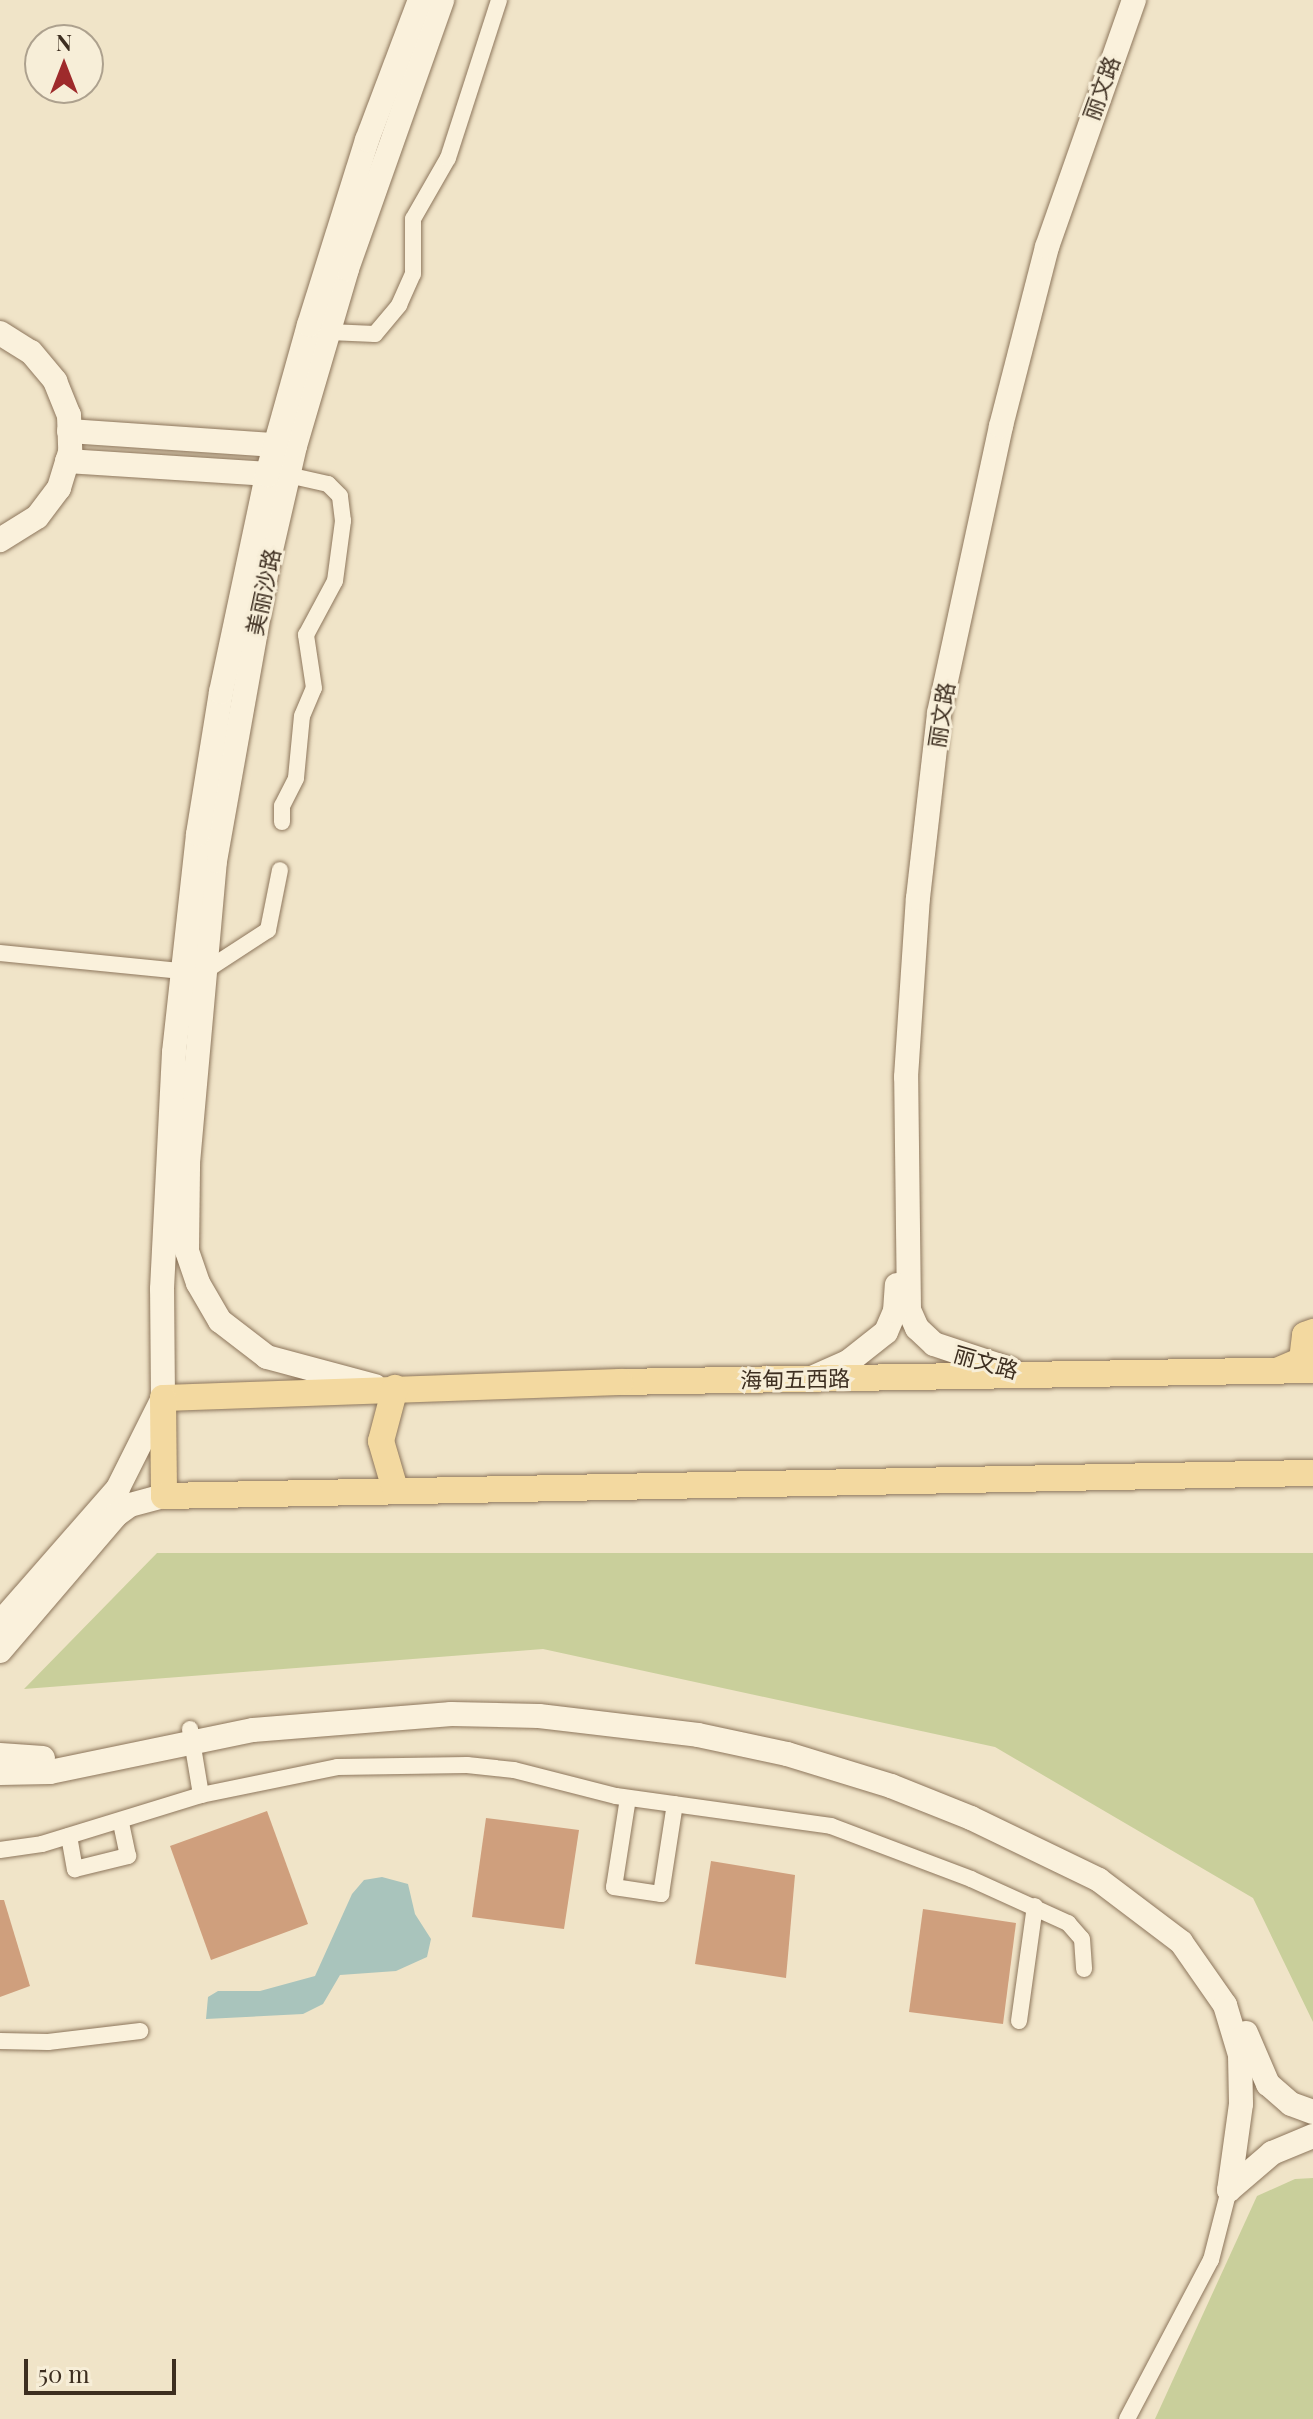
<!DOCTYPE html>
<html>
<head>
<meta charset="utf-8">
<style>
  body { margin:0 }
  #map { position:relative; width:1313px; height:2419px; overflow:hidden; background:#f0e4c8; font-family:"Playfair Display","Noto Sans SC",serif }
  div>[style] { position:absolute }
  .green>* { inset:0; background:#c9cf9b }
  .water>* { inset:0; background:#a9c4bc }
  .building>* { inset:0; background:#cf9f7d }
  .roads { filter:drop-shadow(0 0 2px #8d765c) drop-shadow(0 0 2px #8d765c) }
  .street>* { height:16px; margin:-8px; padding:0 8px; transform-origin:8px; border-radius:8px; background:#faf1dc }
  .secondary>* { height:24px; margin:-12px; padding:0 12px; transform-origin:12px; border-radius:12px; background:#faf1dc }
  .primary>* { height:26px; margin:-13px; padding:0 13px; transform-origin:13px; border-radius:13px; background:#f3d9a0 }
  span { translate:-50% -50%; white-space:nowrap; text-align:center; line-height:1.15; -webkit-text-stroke:6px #f7eed8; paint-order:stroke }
  .street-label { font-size:22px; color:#3d2e20 }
  .north { position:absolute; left:24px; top:24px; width:80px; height:80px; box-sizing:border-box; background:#f7eed8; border:2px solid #ada18e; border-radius:50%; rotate:0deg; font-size:22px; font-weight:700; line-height:32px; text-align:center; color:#3d2e20 }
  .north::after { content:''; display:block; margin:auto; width:28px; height:36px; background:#9e2a2b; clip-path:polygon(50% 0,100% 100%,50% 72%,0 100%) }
  .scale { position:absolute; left:24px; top:2359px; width:152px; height:36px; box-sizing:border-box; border:4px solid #3d2e20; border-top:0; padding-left:10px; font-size:24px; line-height:28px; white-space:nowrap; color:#3d2e20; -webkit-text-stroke:6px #f7eed8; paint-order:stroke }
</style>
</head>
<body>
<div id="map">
  <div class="green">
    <i style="clip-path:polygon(157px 1553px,1313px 1553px,1313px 2022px,1253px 1898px,995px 1747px,543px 1649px,24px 1689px)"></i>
    <i style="clip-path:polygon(1313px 2178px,1313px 2419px,1155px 2419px,1257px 2196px,1295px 2179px)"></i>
  </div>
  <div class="water">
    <i style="clip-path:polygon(382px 1877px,408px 1884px,415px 1914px,431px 1939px,427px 1957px,396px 1971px,340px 1975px,323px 2004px,303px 2014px,206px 2019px,208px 1997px,218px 1991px,260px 1991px,315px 1976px,352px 1894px,364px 1880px)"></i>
  </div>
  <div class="building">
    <i style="clip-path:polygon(267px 1811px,308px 1924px,211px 1960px,170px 1846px)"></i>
    <i style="clip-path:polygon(486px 1818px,579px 1830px,564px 1929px,472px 1917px)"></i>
    <i style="clip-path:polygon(711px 1861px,795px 1875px,786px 1978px,695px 1964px)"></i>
    <i style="clip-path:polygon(0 1900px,4px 1900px,30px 1986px,0 1997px)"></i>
    <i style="clip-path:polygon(923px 1909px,1016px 1923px,1003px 2024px,909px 2012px)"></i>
  </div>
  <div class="roads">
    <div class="street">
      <i style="left:329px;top:332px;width:46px;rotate:2.5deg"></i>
      <i style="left:375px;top:334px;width:38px;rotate:-50deg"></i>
      <i style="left:399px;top:305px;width:34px;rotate:-66deg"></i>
      <i style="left:413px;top:274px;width:55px;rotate:-90deg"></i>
      <i style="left:413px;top:219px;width:70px;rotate:-60.2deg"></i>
      <i style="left:448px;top:158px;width:166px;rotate:-72.1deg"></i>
      <i style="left:282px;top:822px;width:16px;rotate:-90deg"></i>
      <i style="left:282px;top:806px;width:31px;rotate:-63deg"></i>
      <i style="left:296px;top:778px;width:62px;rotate:-84.5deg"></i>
      <i style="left:302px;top:716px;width:30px;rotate:-67deg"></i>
      <i style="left:314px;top:688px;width:54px;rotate:-98.6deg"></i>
      <i style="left:306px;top:635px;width:61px;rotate:-61.8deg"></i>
      <i style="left:335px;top:581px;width:61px;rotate:-82.4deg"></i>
      <i style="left:343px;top:521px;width:25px;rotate:-97deg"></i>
      <i style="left:340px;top:496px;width:17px;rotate:-135deg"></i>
      <i style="left:328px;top:484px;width:41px;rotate:-167.3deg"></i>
      <i style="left:0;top:953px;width:203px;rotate:5.7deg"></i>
      <i style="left:202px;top:973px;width:79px;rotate:-33.1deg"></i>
      <i style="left:268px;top:930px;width:61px;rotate:-78.7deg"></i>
      <i style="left:190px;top:1729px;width:67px;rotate:80.5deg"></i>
      <i style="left:628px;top:1798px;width:90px;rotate:98.9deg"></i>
      <i style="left:614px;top:1887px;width:48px;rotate:8.5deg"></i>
      <i style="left:661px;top:1894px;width:91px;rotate:-81.2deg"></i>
      <i style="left:69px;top:1836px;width:34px;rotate:80deg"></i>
      <i style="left:75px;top:1869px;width:55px;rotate:-13.8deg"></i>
      <i style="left:128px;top:1856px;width:35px;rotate:-102deg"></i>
      <i style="left:0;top:1850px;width:42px;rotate:-8.1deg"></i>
      <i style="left:42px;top:1844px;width:166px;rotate:-17.1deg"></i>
      <i style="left:201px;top:1795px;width:139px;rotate:-11.6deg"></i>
      <i style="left:337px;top:1767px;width:130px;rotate:-0.9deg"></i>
      <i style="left:467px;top:1765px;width:47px;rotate:6.1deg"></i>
      <i style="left:514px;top:1770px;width:105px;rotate:14.3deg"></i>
      <i style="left:616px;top:1796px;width:217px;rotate:7.9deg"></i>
      <i style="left:831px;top:1826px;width:150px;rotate:20.7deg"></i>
      <i style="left:971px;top:1879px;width:107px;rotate:24.4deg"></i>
      <i style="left:1068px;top:1923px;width:21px;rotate:49deg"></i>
      <i style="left:1082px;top:1939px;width:30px;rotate:86deg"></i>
      <i style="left:1019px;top:2021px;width:116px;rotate:-82.1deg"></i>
      <i style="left:0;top:2041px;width:48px;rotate:1.2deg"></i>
      <i style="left:48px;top:2042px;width:93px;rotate:-6.8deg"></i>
      <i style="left:1127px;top:2419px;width:180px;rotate:-62.2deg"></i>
      <i style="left:1211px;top:2260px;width:72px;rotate:-75.6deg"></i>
    </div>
    <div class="secondary">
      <i style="left:0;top:333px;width:36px;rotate:32deg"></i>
      <i style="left:31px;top:352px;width:38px;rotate:50deg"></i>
      <i style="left:55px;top:381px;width:37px;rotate:68deg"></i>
      <i style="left:69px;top:415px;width:37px;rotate:88deg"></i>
      <i style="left:70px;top:452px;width:38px;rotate:107deg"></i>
      <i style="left:59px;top:488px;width:36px;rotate:127deg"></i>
      <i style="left:37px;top:517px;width:44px;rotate:148.1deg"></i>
      <i style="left:69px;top:431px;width:222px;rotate:3.9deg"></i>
      <i style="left:67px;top:461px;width:214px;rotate:3.7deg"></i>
      <i style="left:1012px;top:1370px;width:82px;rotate:-161.6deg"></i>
      <i style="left:934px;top:1344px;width:23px;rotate:-137deg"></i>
      <i style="left:917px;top:1328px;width:20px;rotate:-114deg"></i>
      <i style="left:909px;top:1310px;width:233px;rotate:-90.7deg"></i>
      <i style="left:906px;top:1077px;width:179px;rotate:-86.2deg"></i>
      <i style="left:918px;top:898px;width:186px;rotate:-83.5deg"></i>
      <i style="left:939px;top:713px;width:294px;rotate:-77.8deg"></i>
      <i style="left:1001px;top:426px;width:185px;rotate:-75.6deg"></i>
      <i style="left:1047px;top:247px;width:262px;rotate:-70.6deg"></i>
      <i style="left:814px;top:1377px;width:37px;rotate:-24deg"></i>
      <i style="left:848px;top:1362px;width:48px;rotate:-38.3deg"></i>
      <i style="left:886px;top:1332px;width:23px;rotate:-67deg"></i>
      <i style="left:895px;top:1311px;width:26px;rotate:-86deg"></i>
      <i style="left:375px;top:1386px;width:112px;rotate:-165deg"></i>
      <i style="left:267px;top:1357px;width:59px;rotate:-142.5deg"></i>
      <i style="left:220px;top:1321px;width:44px;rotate:-120.1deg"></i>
      <i style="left:198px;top:1283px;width:34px;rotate:-109deg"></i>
      <i style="left:187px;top:1251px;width:88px;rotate:-89.3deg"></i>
      <i style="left:188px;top:1163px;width:303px;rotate:-84.9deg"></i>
      <i style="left:215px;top:861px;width:303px;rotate:-79.9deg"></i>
      <i style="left:268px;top:563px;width:120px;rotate:-77deg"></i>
      <i style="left:295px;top:446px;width:184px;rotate:-73.6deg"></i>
      <i style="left:347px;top:269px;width:285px;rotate:-70.5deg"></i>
      <i style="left:0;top:1623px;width:179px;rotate:-48.8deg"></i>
      <i style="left:118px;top:1488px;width:101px;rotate:-63.4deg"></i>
      <i style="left:163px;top:1398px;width:109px;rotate:-90.5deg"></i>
      <i style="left:162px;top:1289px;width:237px;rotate:-87.1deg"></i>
      <i style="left:174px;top:1052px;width:219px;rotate:-83.7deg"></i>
      <i style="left:198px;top:834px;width:144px;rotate:-80.8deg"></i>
      <i style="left:221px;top:692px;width:222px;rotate:-78deg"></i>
      <i style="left:267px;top:475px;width:156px;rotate:-74.4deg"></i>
      <i style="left:309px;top:325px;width:194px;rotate:-72.6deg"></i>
      <i style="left:367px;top:140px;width:150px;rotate:-69.3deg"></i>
      <i style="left:0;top:1651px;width:179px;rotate:-49.5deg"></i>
      <i style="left:116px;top:1515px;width:17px;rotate:-36deg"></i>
      <i style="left:130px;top:1505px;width:35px;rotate:-15deg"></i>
      <i style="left:0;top:1755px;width:43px;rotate:4deg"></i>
      <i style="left:0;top:1773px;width:50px;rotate:-1.1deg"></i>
      <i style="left:50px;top:1772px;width:207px;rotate:-11.7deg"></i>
      <i style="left:253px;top:1730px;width:199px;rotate:-4.6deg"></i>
      <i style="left:451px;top:1714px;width:88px;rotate:1.3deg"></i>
      <i style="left:539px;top:1716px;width:160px;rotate:6.8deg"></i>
      <i style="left:698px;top:1735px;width:91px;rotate:12.1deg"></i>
      <i style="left:787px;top:1754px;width:109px;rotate:17.1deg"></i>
      <i style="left:891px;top:1786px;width:86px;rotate:21.8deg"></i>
      <i style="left:971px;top:1818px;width:142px;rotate:25.8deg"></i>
      <i style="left:1099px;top:1880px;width:103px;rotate:37.1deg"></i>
      <i style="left:1181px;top:1942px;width:77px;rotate:55.1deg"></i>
      <i style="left:1225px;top:2005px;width:52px;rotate:73.3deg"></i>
      <i style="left:1240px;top:2055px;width:49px;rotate:88.8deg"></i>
      <i style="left:1241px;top:2104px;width:87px;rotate:97.9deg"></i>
      <i style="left:1246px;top:2033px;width:56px;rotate:66.7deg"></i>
      <i style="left:1268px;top:2084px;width:30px;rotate:41deg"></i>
      <i style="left:1291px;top:2104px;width:23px;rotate:20deg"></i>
      <i style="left:1229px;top:2190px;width:57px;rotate:-40.7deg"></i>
      <i style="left:1272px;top:2153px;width:44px;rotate:-22.5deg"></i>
    </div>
    <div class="primary">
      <i style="left:1279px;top:1370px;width:25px;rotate:-23deg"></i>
      <i style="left:1302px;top:1360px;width:25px;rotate:-83deg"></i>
      <i style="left:1305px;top:1335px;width:9px;rotate:-21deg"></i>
      <i style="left:1313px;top:1370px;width:693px;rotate:179.01deg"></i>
      <i style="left:620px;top:1382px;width:457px;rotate:178deg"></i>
      <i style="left:163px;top:1398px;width:98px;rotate:89.4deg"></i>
      <i style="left:164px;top:1496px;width:1149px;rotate:-1.15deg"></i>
      <i style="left:395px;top:1489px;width:50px;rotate:-106.3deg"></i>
      <i style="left:381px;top:1441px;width:55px;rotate:-75.2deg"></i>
    </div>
  </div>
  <div class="street-label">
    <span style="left:1101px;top:88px;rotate:-70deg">丽文路</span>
    <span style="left:263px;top:592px;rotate:-78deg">美丽沙路</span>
    <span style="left:941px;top:715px;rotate:-81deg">丽文路</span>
    <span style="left:986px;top:1362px;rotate:16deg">丽文路</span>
    <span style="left:795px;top:1379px;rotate:-1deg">海甸五西路</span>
  </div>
  <div class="north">N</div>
  <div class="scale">50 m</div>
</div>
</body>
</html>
